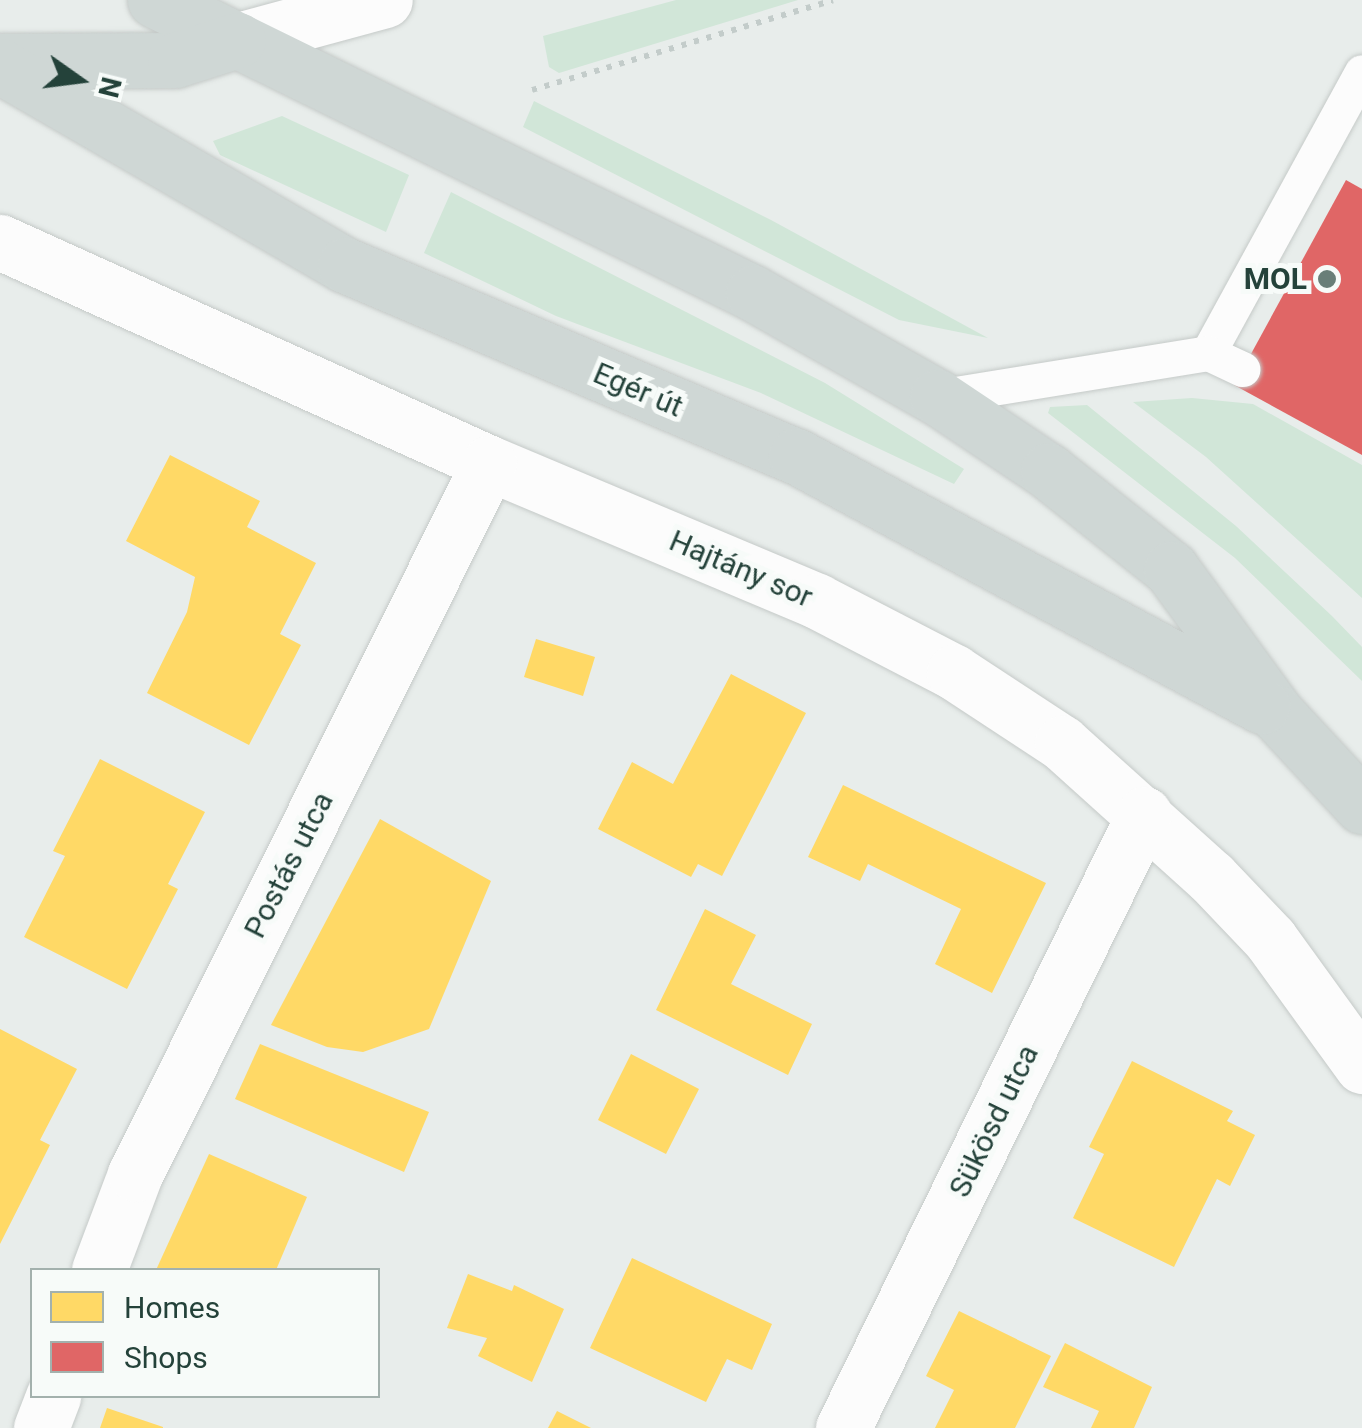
<!DOCTYPE html>
<html>
<head>
<meta charset="utf-8">
<style>
  body { margin:0 }
  #map { position:relative; width:1362px; height:1428px; overflow:hidden; background:#e8edeb; font-family:Roboto,sans-serif }
  div>[style] { position:absolute }
  .green>* { inset:0; background:#d1e6d8 }
  .homes>* { inset:0; background:#ffd966 }
  .shops>* { inset:0; background:#e06666 }
  .path>* { height:6px; margin-top:-3px; transform-origin:0; background:repeating-linear-gradient(90deg,#c3ccca 0 5px,transparent 0 13px) }
  .roads { filter:drop-shadow(0 0 2px #c5cac8) drop-shadow(0 0 2px #c5cac8) }
  .lane>* { height:35px; margin:-17.5px; padding:0 17.5px; transform-origin:17.5px; border-radius:17.5px; background:#fcfcfc }
  .street>* { height:55px; margin:-27.5px; padding:0 27.5px; transform-origin:27.5px; border-radius:27.5px; background:#fcfcfc }
  .secondary>* { height:55px; margin:-27.5px; padding:0 27.5px; transform-origin:27.5px; border-radius:27.5px; background:#fcfcfc }
  .primary>* { height:55px; margin:-27.5px; padding:0 27.5px; transform-origin:27.5px; border-radius:27.5px; background:#cfd7d5 }
  .dots>* { width:28px; height:28px; translate:-50% -50%; box-sizing:border-box; border:5px solid #f7fbf9; border-radius:50% }
  span { translate:-50% -50%; white-space:nowrap; text-align:center; line-height:1.15; -webkit-text-stroke:10px #f7fbf9; paint-order:stroke }
  .poi-label { font-size:30px; color:#24423a; font-weight:700 }
  .right { translate:-100% -50%; text-align:right }
  .street-label { font-size:30px; color:#24423a }
  .legend { position:absolute; left:30px; top:1268px; width:350px; height:130px; box-sizing:border-box; background:#f7fbf9; border:2px solid #a3b1ad; margin:0; padding:12px 18px; list-style:none; font-size:30px; color:#24423a }
  .legend li { display:flex; align-items:center; gap:20px; height:50px }
  .legend b { width:50px; border:2px solid #a3b1ad }
  .north { position:absolute; left:30px; top:30px; width:100px; height:100px; -webkit-text-stroke:8px #f7fbf9; paint-order:stroke; rotate:104deg; font-size:28px; font-weight:700; line-height:40px; text-align:center; color:#24423a }
  .north::after { content:''; display:block; margin:auto; width:35px; height:45px; background:#24423a; clip-path:polygon(50% 0,100% 100%,50% 72%,0 100%) }
</style>
</head>
<body>
<div id="map">
  <div class="green">
    <i style="clip-path:polygon(676px 0,798px 0,559px 73px,549px 67px,543px 36px)"></i>
    <i style="clip-path:polygon(534px 101px,771px 220px,988px 338px,899px 320px,523px 127px)"></i>
    <i style="clip-path:polygon(282px 116px,409px 175px,386px 232px,220px 155px,213px 141px)"></i>
    <i style="clip-path:polygon(451px 192px,825px 383px,964px 469px,954px 484px,761px 393px,556px 316px,424px 253px)"></i>
    <i style="clip-path:polygon(1192px 398px,1253px 404px,1362px 465px,1362px 598px,1206px 457px,1133px 402px)"></i>
    <i style="clip-path:polygon(1087px 405px,1236px 526px,1332px 616px,1362px 647px,1362px 681px,1235px 558px,1048px 413px,1050px 407px)"></i>
  </div>
  <div class="homes">
    <i style="clip-path:polygon(170px 455px,260px 501px,247px 527px,316px 563px,280px 634px,301px 645px,249px 745px,147px 693px,187px 612px,195px 577px,126px 541px)"></i>
    <i style="clip-path:polygon(536px 639px,595px 657px,583px 696px,524px 677px)"></i>
    <i style="clip-path:polygon(731px 674px,806px 713px,722px 876px,698px 864px,691px 877px,598px 829px,632px 762px,673px 784px)"></i>
    <i style="clip-path:polygon(100px 759px,205px 812px,168px 884px,178px 889px,127px 989px,24px 937px,65px 856px,53px 851px)"></i>
    <i style="clip-path:polygon(843px 785px,1046px 883px,992px 993px,935px 964px,961px 909px,868px 864px,860px 881px,808px 857px)"></i>
    <i style="clip-path:polygon(380px 819px,491px 881px,429px 1029px,363px 1052px,327px 1047px,271px 1025px)"></i>
    <i style="clip-path:polygon(705px 909px,756px 935px,731px 984px,812px 1024px,788px 1075px,656px 1010px)"></i>
    <i style="clip-path:polygon(0 1029px,77px 1069px,40px 1140px,50px 1145px,0 1244px)"></i>
    <i style="clip-path:polygon(260px 1044px,429px 1112px,404px 1172px,235px 1099px)"></i>
    <i style="clip-path:polygon(631px 1054px,699px 1089px,666px 1154px,598px 1120px)"></i>
    <i style="clip-path:polygon(1132px 1061px,1233px 1111px,1227px 1121px,1255px 1135px,1230px 1186px,1217px 1179px,1174px 1267px,1073px 1218px,1104px 1154px,1089px 1147px)"></i>
    <i style="clip-path:polygon(209px 1154px,307px 1197px,276px 1270px,156px 1270px)"></i>
    <i style="clip-path:polygon(632px 1258px,772px 1324px,752px 1370px,727px 1359px,706px 1402px,590px 1348px)"></i>
    <i style="clip-path:polygon(468px 1274px,512px 1291px,514px 1285px,564px 1309px,532px 1382px,478px 1356px,487px 1338px,447px 1328px)"></i>
    <i style="clip-path:polygon(959px 1311px,1051px 1356px,1015px 1428px,935px 1428px,954px 1390px,926px 1376px)"></i>
    <i style="clip-path:polygon(1065px 1343px,1152px 1387px,1134px 1428px,1091px 1428px,1099px 1411px,1043px 1387px)"></i>
    <i style="clip-path:polygon(107px 1408px,163px 1427px,163px 1428px,100px 1428px)"></i>
    <i style="clip-path:polygon(557px 1411px,591px 1428px,548px 1428px)"></i>
  </div>
  <div class="shops">
    <i style="clip-path:polygon(1346px 180px,1362px 189px,1362px 455px,1234px 385px)"></i>
  </div>
  <div class="path">
    <i style="left:532px;top:90px;width:314px;rotate:-16.6deg"></i>
  </div>
  <div class="roads">
    <div class="lane">
      <i style="left:1208px;top:353px;width:320px;rotate:-61.3deg"></i>
      <i style="left:937px;top:397px;width:275px;rotate:-9.2deg"></i>
      <i style="left:1208px;top:353px;width:38px;rotate:25deg"></i>
    </div>
    <div class="street">
      <i style="left:0;top:242px;width:537px;rotate:24.32deg"></i>
      <i style="left:489px;top:463px;width:356px;rotate:22.8deg"></i>
      <i style="left:817px;top:601px;width:154px;rotate:27.4deg"></i>
      <i style="left:954px;top:672px;width:129px;rotate:33.3deg"></i>
      <i style="left:1062px;top:743px;width:200px;rotate:42deg"></i>
      <i style="left:1211px;top:877px;width:86px;rotate:46.4deg"></i>
      <i style="left:1270px;top:939px;width:157px;rotate:54.1deg"></i>
      <i style="left:99px;top:1270px;width:103px;rotate:-69.4deg"></i>
      <i style="left:135px;top:1174px;width:794px;rotate:-63.53deg"></i>
      <i style="left:41px;top:1428px;width:34px;rotate:-69deg"></i>
      <i style="left:843px;top:1428px;width:684px;rotate:-63.88deg"></i>
    </div>
    <div class="secondary">
      <i style="left:238px;top:40px;width:152px;rotate:-15.2deg"></i>
    </div>
    <div class="primary">
      <i style="left:155px;top:0;width:666px;rotate:26.1deg"></i>
      <i style="left:753px;top:293px;width:211px;rotate:29.5deg"></i>
      <i style="left:937px;top:397px;width:133px;rotate:33.7deg"></i>
      <i style="left:1048px;top:471px;width:157px;rotate:38.5deg"></i>
      <i style="left:1171px;top:569px;width:178px;rotate:53.9deg"></i>
      <i style="left:1276px;top:713px;width:127px;rotate:47.2deg"></i>
      <i style="left:0;top:61px;width:175px;rotate:-0.3deg"></i>
      <i style="left:175px;top:60px;width:66px;rotate:-17.6deg"></i>
      <i style="left:0;top:66px;width:398px;rotate:30deg"></i>
      <i style="left:345px;top:265px;width:490px;rotate:23deg"></i>
      <i style="left:796px;top:456px;width:529px;rotate:28.21deg"></i>
    </div>
  </div>
  <div class="dots">
    <i style="left:1327px;top:279px;background:#697e78"></i>
  </div>
  <div class="poi-label">
    <span class="right" style="left:1307px;top:279px">MOL</span>
  </div>
  <div class="street-label">
    <span style="left:638px;top:390px;rotate:23deg">Egér út</span>
    <span style="left:741px;top:569px;rotate:23deg">Hajtány sor</span>
    <span style="left:289px;top:865px;rotate:-63deg">Postás utca</span>
    <span style="left:994px;top:1121px;rotate:-64deg">Sükösd utca</span>
  </div>
  <ul class="legend">
  <li><b style="height:28px;background:#ffd966"></b>Homes</li>
  <li><b style="height:28px;background:#e06666"></b>Shops</li>
  </ul>
  <div class="north">N</div>
</div>
</body>
</html>
